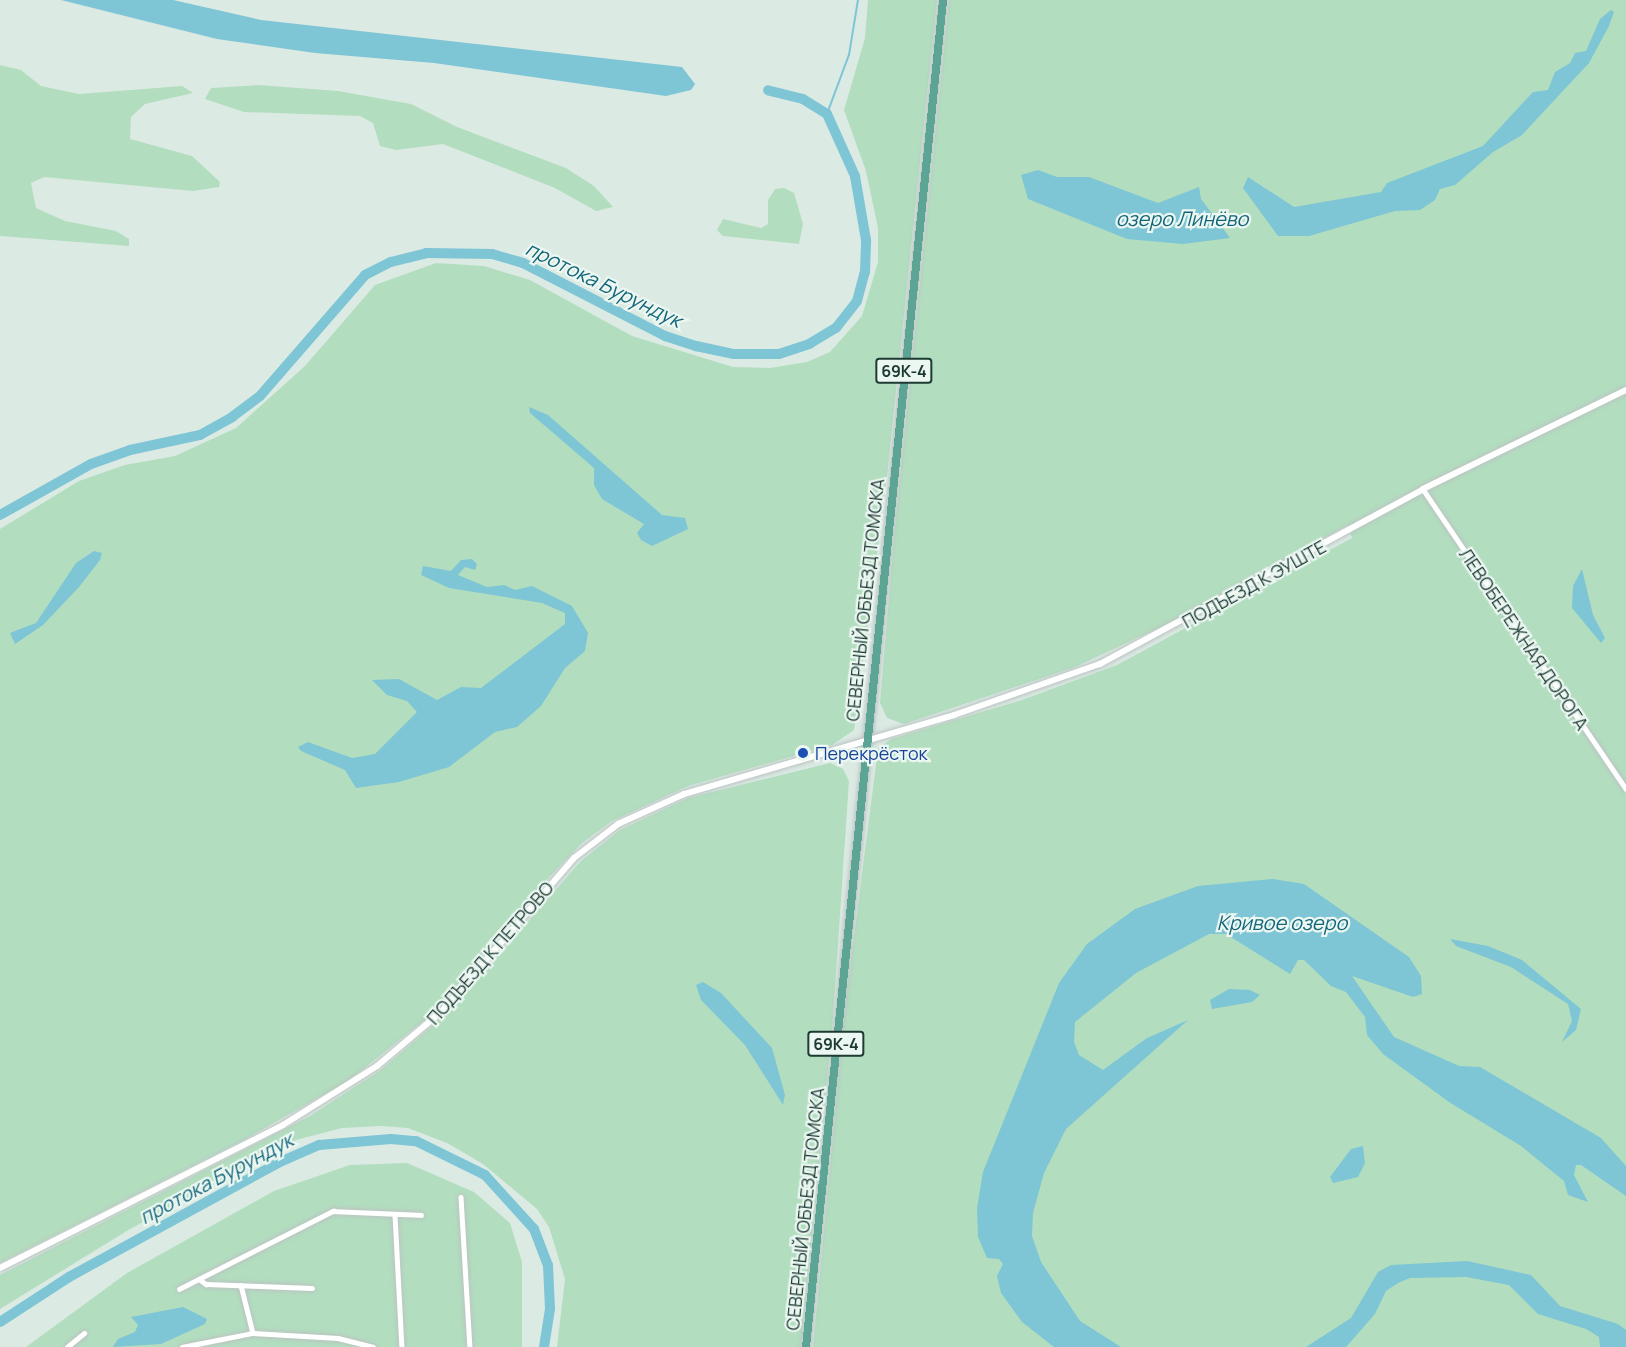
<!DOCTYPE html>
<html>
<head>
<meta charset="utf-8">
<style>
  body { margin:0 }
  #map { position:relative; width:1626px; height:1347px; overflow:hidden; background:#dceae4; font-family:Manrope,sans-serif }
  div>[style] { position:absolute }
  .green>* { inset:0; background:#b2debf }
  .water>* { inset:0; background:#7ec5d5 }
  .stream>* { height:1.5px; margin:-0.75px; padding:0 0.75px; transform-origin:0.75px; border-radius:0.75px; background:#7ec5d5 }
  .river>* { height:10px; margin:-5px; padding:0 5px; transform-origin:5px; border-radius:5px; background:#7ec5d5 }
  .roads { filter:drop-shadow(0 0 2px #bbc4c2) drop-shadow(0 0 2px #bbc4c2) }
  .minor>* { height:4.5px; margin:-2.25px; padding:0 2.25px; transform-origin:2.25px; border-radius:2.25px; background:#fff }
  .tertiary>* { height:6px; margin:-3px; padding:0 3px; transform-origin:3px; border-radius:3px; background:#fff }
  .primary>* { height:8px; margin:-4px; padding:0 4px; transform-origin:4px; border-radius:4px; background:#5ca493 }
  .dots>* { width:16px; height:16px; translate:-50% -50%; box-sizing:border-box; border:3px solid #ecf7f2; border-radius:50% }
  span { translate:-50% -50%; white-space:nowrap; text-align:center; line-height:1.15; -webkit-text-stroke:4.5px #ecf7f2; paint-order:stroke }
  .shield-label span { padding:2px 4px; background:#ecf7f2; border:2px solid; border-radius:4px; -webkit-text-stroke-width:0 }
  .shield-label { font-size:16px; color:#1d3a33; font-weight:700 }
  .street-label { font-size:18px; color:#1d3a33 }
  .transit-label { font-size:18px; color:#164399 }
  .left { translate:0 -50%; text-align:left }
  .water-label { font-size:20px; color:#13667a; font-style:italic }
</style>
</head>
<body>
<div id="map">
  <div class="green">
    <i style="clip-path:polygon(868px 0,937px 0,887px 477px,854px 730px,832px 745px,688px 786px,612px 821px,582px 843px,531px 896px,437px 1010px,348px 1081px,240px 1142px,0 1263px,0 529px,79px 481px,125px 465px,175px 456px,236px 428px,305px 366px,375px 285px,436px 263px,484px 266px,530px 280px,632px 336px,733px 367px,770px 368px,807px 362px,830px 352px,862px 316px,878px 262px,878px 228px,866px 171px,844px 110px,865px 38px)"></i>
    <i style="clip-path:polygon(949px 0,1626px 0,1626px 1347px,813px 1347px,846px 999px,878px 749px,891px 739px,1022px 700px,1117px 665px,1352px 538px,1348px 525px,1184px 616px,1075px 667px,904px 724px,887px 718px,880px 703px,894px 537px)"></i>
    <i style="clip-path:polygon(0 65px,21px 70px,41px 86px,79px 94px,182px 86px,193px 93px,145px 104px,131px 117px,130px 139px,192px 156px,220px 182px,219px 187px,193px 191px,44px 177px,31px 183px,36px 208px,65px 221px,116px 231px,129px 239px,129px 246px,0 236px)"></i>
    <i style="clip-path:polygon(258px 85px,338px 91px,411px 104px,457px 127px,566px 168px,594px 186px,613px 207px,596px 211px,555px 188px,443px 144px,396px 150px,380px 146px,373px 123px,360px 116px,244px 112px,205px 99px,211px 88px)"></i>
    <i style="clip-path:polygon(784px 188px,794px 193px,803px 224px,799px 244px,723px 236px,717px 230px,723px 219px,761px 228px,768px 224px,768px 200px,775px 189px)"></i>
    <i style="clip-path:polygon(830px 763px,843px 769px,849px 781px,833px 1018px,801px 1347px,557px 1347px,565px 1279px,549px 1227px,537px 1209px,483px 1164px,447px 1143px,408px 1128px,381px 1126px,342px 1128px,296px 1140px,130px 1229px,0 1309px,0 1275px,310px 1116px,381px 1070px,452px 1009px,581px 861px,620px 830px,688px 798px)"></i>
    <i style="clip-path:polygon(407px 1163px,474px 1192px,510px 1223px,522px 1262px,522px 1347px,26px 1347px,127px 1273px,274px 1191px,350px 1165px)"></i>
  </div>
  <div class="water">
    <i style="clip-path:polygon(61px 0,173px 0,261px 20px,682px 67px,695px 84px,691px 90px,666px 96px,434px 63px,315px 53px,217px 39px)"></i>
    <i style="clip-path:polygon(1611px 10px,1614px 12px,1609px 26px,1589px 63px,1522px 135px,1493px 152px,1455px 185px,1440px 189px,1435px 200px,1420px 210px,1395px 211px,1309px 236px,1278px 236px,1243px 188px,1248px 177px,1294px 207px,1381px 192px,1387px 183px,1483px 146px,1533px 92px,1548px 90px,1555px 72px,1570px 63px,1575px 53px,1586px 51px,1600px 19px)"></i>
    <i style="clip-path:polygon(1038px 170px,1057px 177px,1089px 177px,1158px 203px,1199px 187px,1201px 199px,1230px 238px,1183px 244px,1127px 239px,1028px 199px,1021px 175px)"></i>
    <i style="clip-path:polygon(529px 407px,548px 415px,662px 515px,685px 518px,688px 529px,652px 546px,641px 540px,637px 533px,644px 524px,602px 499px,594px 485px,594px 468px,530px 413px)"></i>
    <i style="clip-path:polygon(94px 551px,102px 553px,100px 560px,79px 587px,43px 625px,15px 644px,10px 633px,36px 623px,76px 563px)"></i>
    <i style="clip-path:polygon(472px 559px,477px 564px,475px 570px,465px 567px,458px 575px,487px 587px,504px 585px,515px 590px,532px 586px,572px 606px,588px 633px,585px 651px,565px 668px,541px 706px,517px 727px,495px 732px,449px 767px,399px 782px,356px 788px,345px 770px,301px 751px,298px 747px,308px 742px,352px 758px,375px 754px,417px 712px,407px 701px,387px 695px,372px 680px,399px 679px,437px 700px,461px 687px,481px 688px,565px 624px,565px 613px,542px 603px,449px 588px,421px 575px,423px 566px,451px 571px,461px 560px)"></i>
    <i style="clip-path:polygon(1582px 569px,1593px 615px,1605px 638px,1601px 643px,1572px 608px,1573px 586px)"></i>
    <i style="clip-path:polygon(1273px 879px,1304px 884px,1409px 957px,1421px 976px,1422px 994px,1413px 997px,1352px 976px,1394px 1037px,1459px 1066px,1480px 1067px,1601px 1138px,1626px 1166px,1626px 1196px,1581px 1165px,1576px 1165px,1574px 1175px,1588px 1202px,1568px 1195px,1564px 1181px,1521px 1146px,1449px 1102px,1383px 1054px,1367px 1035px,1365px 1017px,1346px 992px,1331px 986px,1304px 960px,1298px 960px,1290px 974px,1226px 934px,1209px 934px,1136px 973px,1075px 1022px,1074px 1042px,1079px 1055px,1103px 1070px,1147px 1038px,1188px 1020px,1066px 1129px,1044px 1173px,1033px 1213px,1032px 1236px,1041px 1262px,1080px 1321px,1121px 1347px,1054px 1347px,1022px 1322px,1001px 1293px,997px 1276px,1003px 1264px,999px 1259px,987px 1258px,978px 1237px,977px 1208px,983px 1172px,1059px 983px,1087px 944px,1135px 909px,1198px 886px)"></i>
    <i style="clip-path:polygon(1450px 939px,1488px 946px,1522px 960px,1581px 1009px,1576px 1030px,1562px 1042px,1572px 1021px,1568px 1004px,1511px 967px,1456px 946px)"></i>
    <i style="clip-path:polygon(703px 982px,721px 993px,772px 1048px,785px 1095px,783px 1105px,745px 1045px,701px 1000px,696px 985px)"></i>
    <i style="clip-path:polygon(1229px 989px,1250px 990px,1260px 995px,1252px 1002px,1212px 1009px,1210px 1000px)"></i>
    <i style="clip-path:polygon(1363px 1146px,1365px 1163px,1358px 1177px,1333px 1183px,1330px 1177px,1351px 1149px)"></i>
    <i style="clip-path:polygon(1467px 1261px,1531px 1275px,1560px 1306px,1618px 1324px,1626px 1330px,1626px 1347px,1600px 1347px,1599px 1337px,1586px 1329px,1538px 1314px,1509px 1285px,1466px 1277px,1410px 1278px,1398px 1283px,1386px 1291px,1375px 1314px,1346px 1347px,1306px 1347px,1351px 1318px,1378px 1272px,1391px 1265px)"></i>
    <i style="clip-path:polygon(183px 1307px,207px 1319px,205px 1324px,161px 1344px,113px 1347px,118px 1339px,135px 1332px,138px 1325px,131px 1317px)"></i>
  </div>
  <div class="stream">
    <i style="left:827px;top:114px;width:63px;rotate:-69.6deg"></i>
    <i style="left:849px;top:55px;width:56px;rotate:-80.7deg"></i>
  </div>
  <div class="river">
    <i style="left:0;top:515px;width:104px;rotate:-29.3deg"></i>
    <i style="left:91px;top:464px;width:41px;rotate:-19.7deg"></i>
    <i style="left:130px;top:450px;width:72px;rotate:-12.1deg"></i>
    <i style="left:200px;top:435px;width:37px;rotate:-29deg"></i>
    <i style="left:232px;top:417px;width:35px;rotate:-37deg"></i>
    <i style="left:260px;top:396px;width:160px;rotate:-49deg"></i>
    <i style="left:365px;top:275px;width:29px;rotate:-27deg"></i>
    <i style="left:391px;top:262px;width:36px;rotate:-14deg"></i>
    <i style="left:426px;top:253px;width:66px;rotate:0.9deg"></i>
    <i style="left:492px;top:254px;width:32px;rotate:16deg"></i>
    <i style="left:523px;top:263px;width:160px;rotate:27.2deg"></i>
    <i style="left:665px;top:336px;width:33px;rotate:18deg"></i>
    <i style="left:696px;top:346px;width:39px;rotate:12deg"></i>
    <i style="left:734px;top:354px;width:45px"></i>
    <i style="left:779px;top:354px;width:32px;rotate:-18deg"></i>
    <i style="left:809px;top:344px;width:31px;rotate:-31deg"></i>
    <i style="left:836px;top:328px;width:34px;rotate:-52deg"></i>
    <i style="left:857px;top:301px;width:30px;rotate:-75deg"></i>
    <i style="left:865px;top:272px;width:32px;rotate:-88deg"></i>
    <i style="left:866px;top:240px;width:65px;rotate:-99.8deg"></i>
    <i style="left:855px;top:176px;width:68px;rotate:-114.3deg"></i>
    <i style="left:827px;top:114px;width:28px;rotate:-148deg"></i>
    <i style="left:803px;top:99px;width:36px;rotate:-166deg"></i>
    <i style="left:0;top:1322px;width:82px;rotate:-33.1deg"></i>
    <i style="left:69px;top:1277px;width:240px;rotate:-28.6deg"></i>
    <i style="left:280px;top:1162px;width:43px;rotate:-23.6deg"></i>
    <i style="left:319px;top:1145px;width:72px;rotate:-4.8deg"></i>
    <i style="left:391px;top:1139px;width:25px;rotate:5deg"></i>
    <i style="left:416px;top:1141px;width:77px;rotate:26.2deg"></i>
    <i style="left:485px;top:1175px;width:73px;rotate:47.8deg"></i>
    <i style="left:534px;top:1229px;width:39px;rotate:69deg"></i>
    <i style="left:548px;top:1265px;width:44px;rotate:87.4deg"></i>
    <i style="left:550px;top:1309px;width:38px;rotate:99deg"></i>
  </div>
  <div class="roads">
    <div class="minor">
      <i style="left:1423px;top:489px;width:362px;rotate:55.9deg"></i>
      <i style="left:461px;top:1197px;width:150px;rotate:86.6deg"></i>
      <i style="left:395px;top:1215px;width:132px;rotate:87deg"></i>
      <i style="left:199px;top:1279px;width:9px;rotate:36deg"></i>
      <i style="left:206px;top:1284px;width:106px;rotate:2.2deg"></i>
      <i style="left:241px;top:1285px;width:49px;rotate:76deg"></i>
      <i style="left:179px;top:1289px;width:173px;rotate:-26.9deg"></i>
      <i style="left:333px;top:1211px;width:88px;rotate:2.6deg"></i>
      <i style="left:67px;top:1347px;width:22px;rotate:-39deg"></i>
      <i style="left:182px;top:1347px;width:72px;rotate:-11.2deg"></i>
      <i style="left:253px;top:1333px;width:85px;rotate:3.4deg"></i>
      <i style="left:338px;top:1338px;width:36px;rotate:14deg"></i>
    </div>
    <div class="tertiary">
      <i style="left:0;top:1268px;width:317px;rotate:-26.8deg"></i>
      <i style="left:283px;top:1125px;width:111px;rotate:-32.1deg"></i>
      <i style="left:377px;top:1066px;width:85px;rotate:-40.2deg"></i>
      <i style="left:442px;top:1011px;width:202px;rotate:-49.2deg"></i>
      <i style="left:574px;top:858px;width:56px;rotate:-37.7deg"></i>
      <i style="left:618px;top:824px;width:72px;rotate:-24.4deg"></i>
      <i style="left:684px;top:794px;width:281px;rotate:-16.3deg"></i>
      <i style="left:954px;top:715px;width:155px;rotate:-19.3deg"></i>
      <i style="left:1100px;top:664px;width:367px;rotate:-28.4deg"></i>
      <i style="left:1423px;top:489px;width:226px;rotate:-26deg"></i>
    </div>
    <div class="primary">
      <i style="left:806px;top:1347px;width:1354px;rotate:-84.19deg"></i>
    </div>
  </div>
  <div class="dots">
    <i style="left:803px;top:753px;background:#1a4fb4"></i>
  </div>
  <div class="shield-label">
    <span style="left:904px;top:371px">69К-4</span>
    <span style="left:836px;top:1044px">69К-4</span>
  </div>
  <div class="street-label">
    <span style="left:1254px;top:584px;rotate:-29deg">ПОДЪЕЗД К ЭУШТЕ</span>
    <span style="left:865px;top:600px;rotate:-84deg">СЕВЕРНЫЙ ОБЪЕЗД ТОМСКА</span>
    <span style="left:1524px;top:639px;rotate:56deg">ЛЕВОБЕРЕЖНАЯ ДОРОГА</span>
    <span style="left:490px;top:953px;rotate:-49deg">ПОДЪЕЗД К ПЕТРОВО</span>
    <span style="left:805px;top:1209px;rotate:-84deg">СЕВЕРНЫЙ ОБЪЕЗД ТОМСКА</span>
  </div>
  <div class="transit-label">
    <span class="left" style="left:815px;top:753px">Перекрёсток</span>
  </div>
  <div class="water-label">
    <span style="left:1182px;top:218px">озеро Линёво</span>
    <span style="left:604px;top:284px;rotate:26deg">протока Бурундук</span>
    <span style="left:1282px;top:922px">Кривое озеро</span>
    <span style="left:216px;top:1178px;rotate:-28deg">протока Бурундук</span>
  </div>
</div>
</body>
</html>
